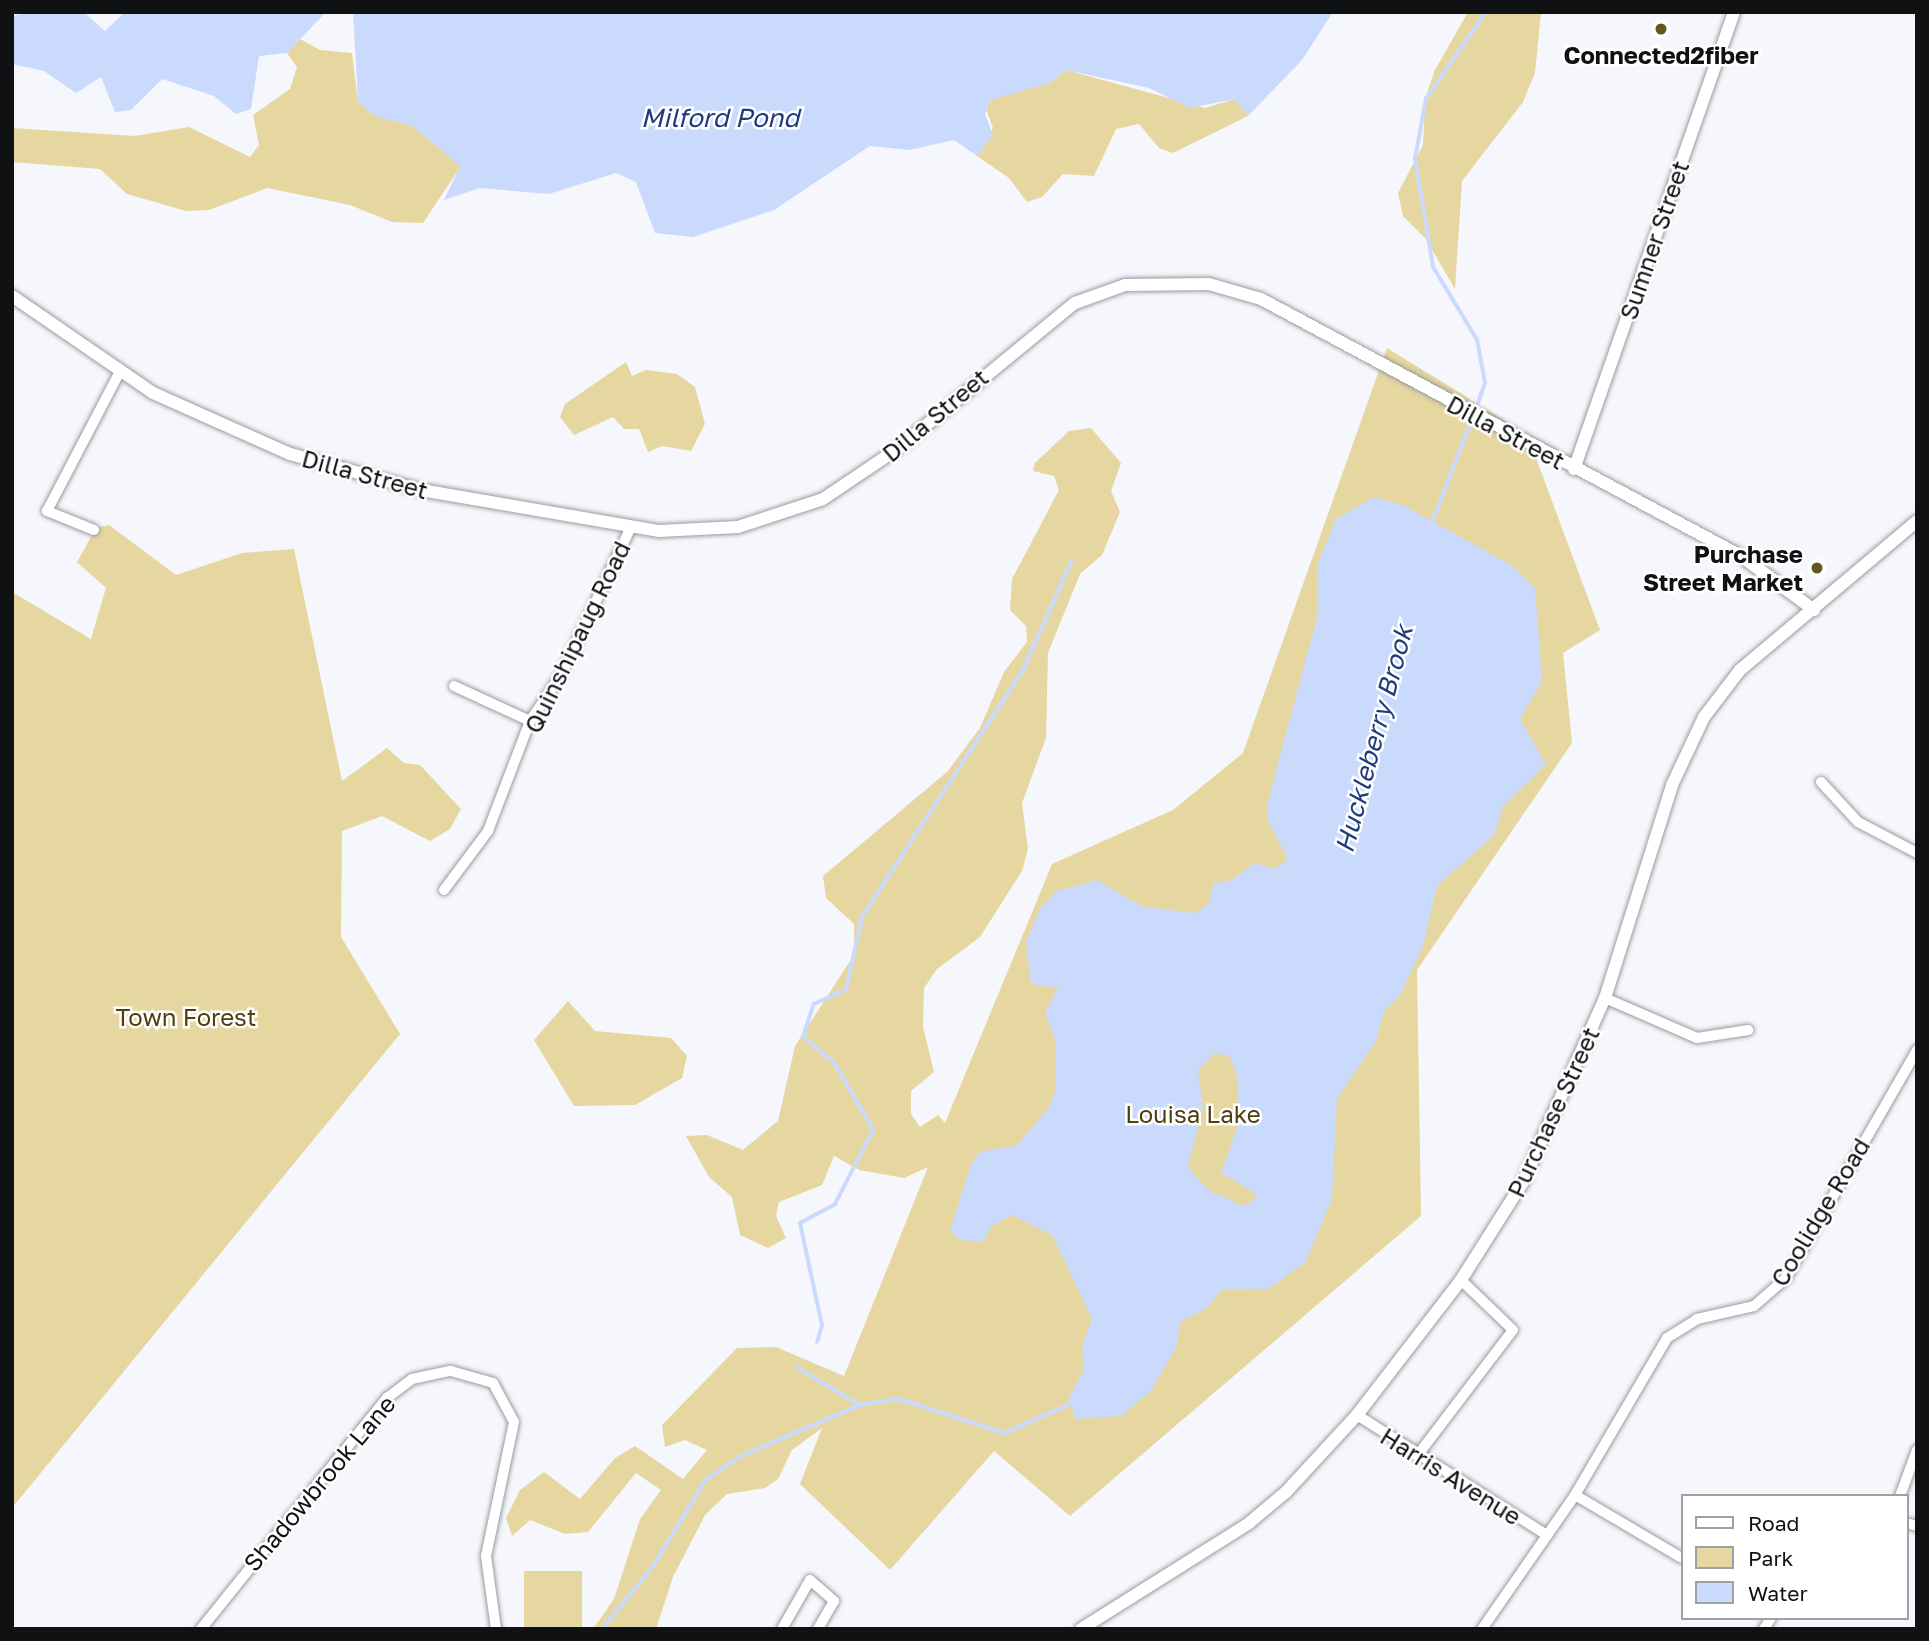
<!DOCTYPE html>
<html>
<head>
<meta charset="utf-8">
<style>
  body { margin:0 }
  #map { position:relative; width:1929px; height:1641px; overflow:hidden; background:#f5f7fc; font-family:"Golos Text",sans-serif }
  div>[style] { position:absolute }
  .green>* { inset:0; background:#e6d69f }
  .water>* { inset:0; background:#cadafc }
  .stream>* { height:3.5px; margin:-1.75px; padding:0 1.75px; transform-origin:1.75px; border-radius:1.75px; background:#cadafc }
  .roads { filter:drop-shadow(0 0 2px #999ca0) drop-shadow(0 0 2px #999ca0) }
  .minor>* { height:10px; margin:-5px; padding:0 5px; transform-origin:5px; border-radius:5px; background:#fff }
  .tertiary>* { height:12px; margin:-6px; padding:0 6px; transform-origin:6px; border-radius:6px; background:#fff }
  .secondary>* { height:12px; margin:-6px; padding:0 6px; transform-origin:6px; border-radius:6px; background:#fff }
  .dots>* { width:19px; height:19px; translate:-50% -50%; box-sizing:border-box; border:4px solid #fff; border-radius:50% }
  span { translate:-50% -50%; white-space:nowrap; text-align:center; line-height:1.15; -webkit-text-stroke:5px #fff; paint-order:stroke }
  .poi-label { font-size:24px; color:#101113; font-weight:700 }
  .right { translate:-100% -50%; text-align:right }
  .street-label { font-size:24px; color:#101113 }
  .park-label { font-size:24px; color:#4d400e }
  .water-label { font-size:26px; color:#213a7b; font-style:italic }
  .frame { position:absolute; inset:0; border:14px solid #101113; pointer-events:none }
  .legend { position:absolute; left:1681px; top:1494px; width:228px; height:126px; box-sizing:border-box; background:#fff; border:2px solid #9fa0a1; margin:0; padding:9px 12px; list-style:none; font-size:21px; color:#101113 }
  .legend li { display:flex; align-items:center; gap:14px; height:35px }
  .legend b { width:35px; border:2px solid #9fa0a1 }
</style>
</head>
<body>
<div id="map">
  <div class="green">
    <i style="clip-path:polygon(1468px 12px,1541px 12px,1535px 73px,1523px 102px,1462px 181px,1455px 289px,1425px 238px,1403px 216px,1398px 193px,1423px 145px,1425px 99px,1435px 70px)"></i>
    <i style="clip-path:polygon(300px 39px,320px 50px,352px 53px,358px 102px,413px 126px,461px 166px,423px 223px,392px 222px,350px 205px,267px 188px,209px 210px,186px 211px,127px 194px,100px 169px,12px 162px,12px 128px,135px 136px,189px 127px,250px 157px,259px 145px,253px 115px,290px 89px,297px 67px,287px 53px)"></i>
    <i style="clip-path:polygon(1066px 70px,1205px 108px,1235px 99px,1248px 116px,1173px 153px,1159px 148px,1139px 124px,1116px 129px,1094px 176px,1063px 174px,1042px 197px,1027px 202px,1009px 178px,977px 156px,993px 128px,985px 106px,996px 95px,1048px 84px)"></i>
    <i style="clip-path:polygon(1387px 348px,1527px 434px,1600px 630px,1563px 653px,1572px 743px,1417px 970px,1421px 1216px,1070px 1516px,994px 1451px,890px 1570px,800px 1484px,822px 1428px,792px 1450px,778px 1479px,765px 1488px,727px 1494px,705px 1515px,673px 1577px,656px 1629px,593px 1629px,614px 1599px,640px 1519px,661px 1490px,636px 1473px,588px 1532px,565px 1534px,530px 1520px,512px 1536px,506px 1518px,520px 1490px,544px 1472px,580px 1499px,615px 1458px,635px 1446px,683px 1479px,707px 1450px,685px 1440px,665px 1447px,662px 1425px,737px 1348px,776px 1347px,844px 1376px,928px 1167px,904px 1178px,859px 1170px,834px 1156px,822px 1185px,779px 1202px,776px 1216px,786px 1238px,768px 1248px,740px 1235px,732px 1197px,709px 1177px,686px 1136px,707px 1135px,743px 1150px,778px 1121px,795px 1046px,854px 955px,854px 924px,826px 898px,823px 876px,947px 772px,980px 728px,1004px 672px,1027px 642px,1026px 626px,1010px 610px,1012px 579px,1059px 490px,1054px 476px,1033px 471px,1035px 463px,1069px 431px,1091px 428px,1121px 463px,1111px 491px,1120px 512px,1102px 555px,1080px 574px,1048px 653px,1046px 738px,1022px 803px,1028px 849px,1022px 871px,980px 937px,937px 969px,924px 988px,923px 1027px,934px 1072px,911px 1091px,911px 1114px,920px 1127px,938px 1115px,945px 1123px,1052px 864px,1173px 810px,1243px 753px)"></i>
    <i style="clip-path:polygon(626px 362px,632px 376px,646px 370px,677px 374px,695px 387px,705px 424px,691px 451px,662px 446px,648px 452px,639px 429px,624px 429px,613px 417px,574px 435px,560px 417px,565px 404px)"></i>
    <i style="clip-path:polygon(109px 525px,176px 575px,242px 553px,294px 549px,342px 781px,387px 748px,404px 763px,420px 765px,461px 809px,450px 829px,430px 841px,382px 816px,342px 831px,341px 937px,400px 1034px,12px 1508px,12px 592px,91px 639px,106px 588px,77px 562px,96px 528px)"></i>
    <i style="clip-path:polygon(568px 1001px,595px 1031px,671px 1038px,687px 1056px,682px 1078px,635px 1105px,574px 1106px,534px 1040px)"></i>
    <i style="clip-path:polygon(524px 1571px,582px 1571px,582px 1629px,524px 1629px)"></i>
  </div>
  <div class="water">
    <i style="clip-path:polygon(28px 12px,84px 12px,105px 31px,125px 12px,326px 12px,287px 53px,259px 56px,251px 109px,236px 114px,214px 96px,162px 79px,131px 110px,115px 112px,101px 77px,76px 93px,44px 71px,12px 64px,12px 16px)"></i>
    <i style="clip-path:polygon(353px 12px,1333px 12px,1302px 60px,1248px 116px,1235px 99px,1190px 108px,1149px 88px,1066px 70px,1048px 84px,990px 100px,985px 114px,993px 135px,977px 156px,954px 140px,909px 150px,870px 146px,774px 210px,693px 237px,655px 233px,636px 182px,616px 173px,549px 194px,480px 188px,444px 200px,460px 166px,413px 126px,376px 117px,358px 102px)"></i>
    <i style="clip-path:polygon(evenodd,1374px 497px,1403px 505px,1513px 566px,1535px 588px,1542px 681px,1520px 719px,1546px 764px,1503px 806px,1494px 835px,1437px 886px,1423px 946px,1400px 995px,1384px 1011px,1376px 1041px,1337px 1099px,1332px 1199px,1305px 1263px,1268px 1289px,1222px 1290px,1207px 1308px,1180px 1322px,1177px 1345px,1151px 1391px,1121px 1416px,1075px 1419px,1069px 1397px,1084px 1370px,1082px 1347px,1092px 1318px,1052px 1235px,1012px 1215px,991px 1226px,983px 1242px,960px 1240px,950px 1231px,971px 1164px,980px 1152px,1017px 1145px,1048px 1109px,1056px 1089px,1056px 1042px,1045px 1012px,1058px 988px,1031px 984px,1026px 942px,1041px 907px,1056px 891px,1097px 880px,1143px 907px,1196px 913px,1208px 904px,1214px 883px,1230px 881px,1255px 863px,1275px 869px,1288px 859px,1267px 819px,1267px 804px,1317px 618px,1317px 566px,1336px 519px,1374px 497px,1213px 1054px,1229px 1055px,1237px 1076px,1239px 1122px,1221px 1173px,1254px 1192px,1256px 1199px,1243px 1206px,1208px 1190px,1188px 1167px,1203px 1108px,1198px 1070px,1213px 1054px)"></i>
  </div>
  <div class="stream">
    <i style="left:1476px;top:409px;width:28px;rotate:-71deg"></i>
    <i style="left:1485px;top:383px;width:44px;rotate:-100.5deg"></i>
    <i style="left:1477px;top:340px;width:85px;rotate:-121.1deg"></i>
    <i style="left:1433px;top:267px;width:109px;rotate:-99.5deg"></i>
    <i style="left:1415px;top:159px;width:61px;rotate:-79.6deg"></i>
    <i style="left:1426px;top:99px;width:106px;rotate:-55.4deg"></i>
    <i style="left:1432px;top:523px;width:115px;rotate:-69deg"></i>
    <i style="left:817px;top:1342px;width:17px;rotate:-73deg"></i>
    <i style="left:822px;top:1326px;width:105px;rotate:-102.1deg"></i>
    <i style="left:800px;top:1223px;width:40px;rotate:-28deg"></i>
    <i style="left:835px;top:1204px;width:83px;rotate:-62.8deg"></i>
    <i style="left:873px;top:1130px;width:78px;rotate:-120.2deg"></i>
    <i style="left:834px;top:1063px;width:40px;rotate:-140deg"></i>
    <i style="left:803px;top:1037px;width:35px;rotate:-72deg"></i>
    <i style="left:814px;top:1004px;width:35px;rotate:-24deg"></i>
    <i style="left:846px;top:990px;width:75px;rotate:-77.6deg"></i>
    <i style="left:862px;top:917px;width:295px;rotate:-56.9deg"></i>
    <i style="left:1023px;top:670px;width:118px;rotate:-66deg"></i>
    <i style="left:798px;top:1368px;width:72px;rotate:30.8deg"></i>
    <i style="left:602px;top:1629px;width:79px;rotate:-50.7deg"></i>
    <i style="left:652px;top:1568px;width:102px;rotate:-58.7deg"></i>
    <i style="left:705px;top:1481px;width:42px;rotate:-35.2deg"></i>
    <i style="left:739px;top:1457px;width:132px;rotate:-23.3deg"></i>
    <i style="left:860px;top:1405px;width:39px;rotate:-9deg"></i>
    <i style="left:899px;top:1399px;width:111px;rotate:17.8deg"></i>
    <i style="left:1005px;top:1433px;width:71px;rotate:-24deg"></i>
  </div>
  <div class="roads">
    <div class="minor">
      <i style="left:94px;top:530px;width:51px;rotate:-158deg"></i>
      <i style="left:47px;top:511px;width:156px;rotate:-62.4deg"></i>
      <i style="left:454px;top:686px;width:84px;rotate:24.7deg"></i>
      <i style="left:1821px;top:782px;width:54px;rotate:47.2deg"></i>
      <i style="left:1858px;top:822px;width:67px;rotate:27.7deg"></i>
      <i style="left:444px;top:890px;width:74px;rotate:-53.3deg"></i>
      <i style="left:488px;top:831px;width:118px;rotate:-69.1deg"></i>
      <i style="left:530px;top:721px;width:55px;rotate:-56deg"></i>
      <i style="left:561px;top:675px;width:161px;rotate:-64.7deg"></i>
      <i style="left:1605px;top:998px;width:100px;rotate:23.5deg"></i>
      <i style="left:1697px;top:1038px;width:52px;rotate:-8.9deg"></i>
      <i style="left:1357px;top:1415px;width:225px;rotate:32.3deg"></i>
      <i style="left:1417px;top:1456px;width:158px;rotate:-52.7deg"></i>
      <i style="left:1513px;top:1330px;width:72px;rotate:-136.1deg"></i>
      <i style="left:1575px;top:1495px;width:124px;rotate:30.5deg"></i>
      <i style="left:1900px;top:1496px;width:49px;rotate:-69.7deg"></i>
      <i style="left:1906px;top:1523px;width:11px;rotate:15deg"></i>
      <i style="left:201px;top:1629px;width:297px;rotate:-51.2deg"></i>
      <i style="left:387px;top:1398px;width:31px;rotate:-37deg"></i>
      <i style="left:412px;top:1379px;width:40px;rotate:-12deg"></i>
      <i style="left:451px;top:1371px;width:44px;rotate:15.9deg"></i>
      <i style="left:493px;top:1383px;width:44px;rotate:61.7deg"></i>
      <i style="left:514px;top:1422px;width:137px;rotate:101.8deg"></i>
      <i style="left:486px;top:1556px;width:74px;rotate:82.2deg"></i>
      <i style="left:782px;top:1629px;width:56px;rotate:-60.3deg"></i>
      <i style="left:810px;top:1580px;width:32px;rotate:41deg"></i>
      <i style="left:834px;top:1601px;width:32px;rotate:120deg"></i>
      <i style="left:1482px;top:1629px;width:163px;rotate:-55.2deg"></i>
      <i style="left:1575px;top:1495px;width:182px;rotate:-59.6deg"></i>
      <i style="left:1667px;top:1338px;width:36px;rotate:-32deg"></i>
      <i style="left:1697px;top:1319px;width:58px;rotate:-12.8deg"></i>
      <i style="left:1754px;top:1306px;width:43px;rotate:-41.2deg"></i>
      <i style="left:1786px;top:1278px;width:263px;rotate:-60.1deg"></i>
      <i style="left:1764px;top:1629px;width:13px;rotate:-58deg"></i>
    </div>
    <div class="tertiary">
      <i style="left:1574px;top:469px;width:484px;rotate:-70.7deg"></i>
    </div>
    <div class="secondary">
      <i style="left:12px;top:296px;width:171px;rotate:34.5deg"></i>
      <i style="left:153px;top:393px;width:150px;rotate:24deg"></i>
      <i style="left:290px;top:454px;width:136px;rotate:15.4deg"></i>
      <i style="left:421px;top:490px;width:242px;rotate:9.8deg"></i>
      <i style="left:659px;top:531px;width:79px;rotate:-2.9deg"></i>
      <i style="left:738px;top:527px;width:89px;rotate:-18.2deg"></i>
      <i style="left:823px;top:499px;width:89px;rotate:-34deg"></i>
      <i style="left:897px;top:449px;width:230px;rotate:-39.4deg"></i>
      <i style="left:1075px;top:303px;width:53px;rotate:-19.8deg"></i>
      <i style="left:1125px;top:285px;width:84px;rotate:-0.7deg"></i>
      <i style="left:1209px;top:284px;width:54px;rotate:16.1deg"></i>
      <i style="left:1261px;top:299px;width:544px;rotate:28.17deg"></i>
      <i style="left:1741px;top:556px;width:91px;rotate:36.5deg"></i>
      <i style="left:1081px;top:1629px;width:199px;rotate:-32.2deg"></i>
      <i style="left:1249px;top:1523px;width:48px;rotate:-40deg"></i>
      <i style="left:1286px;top:1492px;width:105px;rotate:-47.3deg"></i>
      <i style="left:1357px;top:1415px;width:170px;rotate:-52.4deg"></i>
      <i style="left:1461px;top:1280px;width:116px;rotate:-57.7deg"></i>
      <i style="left:1523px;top:1182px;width:201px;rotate:-66deg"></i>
      <i style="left:1605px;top:998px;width:223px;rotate:-72.5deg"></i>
      <i style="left:1672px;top:785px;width:75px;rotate:-64.8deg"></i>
      <i style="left:1704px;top:717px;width:59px;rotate:-52.5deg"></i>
      <i style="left:1740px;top:670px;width:231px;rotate:-40.1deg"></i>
    </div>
  </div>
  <div class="dots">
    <i style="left:1661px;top:29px;background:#645623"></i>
    <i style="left:1817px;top:568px;background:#645623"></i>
  </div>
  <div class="poi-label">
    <span style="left:1661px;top:55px">Connected2fiber</span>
    <span class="right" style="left:1803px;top:568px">Purchase<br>Street Market</span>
  </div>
  <div class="street-label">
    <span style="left:1654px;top:240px;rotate:-71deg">Sumner Street</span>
    <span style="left:935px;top:415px;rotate:-40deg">Dilla Street</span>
    <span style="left:1506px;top:432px;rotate:28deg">Dilla Street</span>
    <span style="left:365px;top:474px;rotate:15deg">Dilla Street</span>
    <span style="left:577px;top:637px;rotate:-64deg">Quinshipaug Road</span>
    <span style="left:1553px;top:1112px;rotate:-65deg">Purchase Street</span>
    <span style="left:1820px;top:1212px;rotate:-59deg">Coolidge Road</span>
    <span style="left:1451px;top:1476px;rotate:32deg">Harris Avenue</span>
    <span style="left:319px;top:1483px;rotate:-50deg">Shadowbrook Lane</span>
  </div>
  <div class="park-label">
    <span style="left:186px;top:1017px">Town Forest</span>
    <span style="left:1193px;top:1114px">Louisa Lake</span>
  </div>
  <div class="water-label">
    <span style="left:720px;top:118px">Milford Pond</span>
    <span style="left:1374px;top:739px;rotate:-75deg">Huckleberry Brook</span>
  </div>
  <div class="frame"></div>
  <ul class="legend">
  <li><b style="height:9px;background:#fff"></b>Road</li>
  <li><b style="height:19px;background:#e6d69f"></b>Park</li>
  <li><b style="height:19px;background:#cadafc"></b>Water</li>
  </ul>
</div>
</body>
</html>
